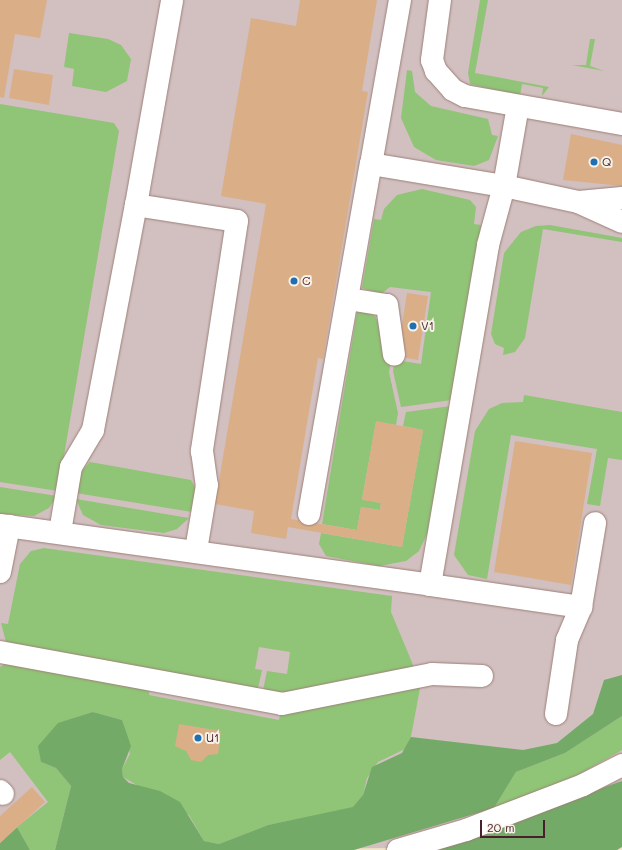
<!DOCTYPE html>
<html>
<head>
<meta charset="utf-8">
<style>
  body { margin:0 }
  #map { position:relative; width:622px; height:850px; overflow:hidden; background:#f0e3c6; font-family:Mali,sans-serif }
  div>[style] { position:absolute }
  .industrial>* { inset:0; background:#d2bfc0 }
  .green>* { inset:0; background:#90c476 }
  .forest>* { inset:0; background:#74aa67 }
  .building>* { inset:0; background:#daaf88 }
  .roads { filter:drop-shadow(0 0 1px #9d8178) drop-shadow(0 0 1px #9d8178) }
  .minor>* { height:22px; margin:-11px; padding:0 11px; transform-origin:11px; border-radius:11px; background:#fff }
  .dots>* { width:11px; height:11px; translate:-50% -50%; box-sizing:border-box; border:2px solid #f7f3e8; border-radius:50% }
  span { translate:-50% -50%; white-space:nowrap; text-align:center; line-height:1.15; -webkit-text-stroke:4px #f7f3e8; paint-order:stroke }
  .poi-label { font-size:12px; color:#4a1f2b }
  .left { translate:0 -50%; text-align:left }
  .scale { position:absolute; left:480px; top:820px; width:65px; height:18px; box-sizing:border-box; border:2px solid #4a1f2b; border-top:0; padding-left:5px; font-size:12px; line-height:14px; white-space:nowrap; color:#4a1f2b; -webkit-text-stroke:3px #f7f3e8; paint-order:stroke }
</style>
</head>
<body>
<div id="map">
  <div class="industrial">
    <i style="clip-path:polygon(0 0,622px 0,622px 847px,0 850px)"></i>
  </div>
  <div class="green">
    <i style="clip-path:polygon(480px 0,488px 0,475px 73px,549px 87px,542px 96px,543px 88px,522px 84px,520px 96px,470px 84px,468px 73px)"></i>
    <i style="clip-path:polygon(69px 33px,108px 39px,121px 45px,131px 59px,127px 81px,106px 92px,72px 86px,74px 69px,64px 67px)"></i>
    <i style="clip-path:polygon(590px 39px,595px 39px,590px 66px,604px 71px,572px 65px,586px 65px)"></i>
    <i style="clip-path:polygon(407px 70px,412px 71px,415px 92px,431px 106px,488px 119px,492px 135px,498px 136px,489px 160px,474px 166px,436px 160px,414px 147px,401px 118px)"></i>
    <i style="clip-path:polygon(0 104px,114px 123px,119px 131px,58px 491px,0 482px)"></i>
    <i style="clip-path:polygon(422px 189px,470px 200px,476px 207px,474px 224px,481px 225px,452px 400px,401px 407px,393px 371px,395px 360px,421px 364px,431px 292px,390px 287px,381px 294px,362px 288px,374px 219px,381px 220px,384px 209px,397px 195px)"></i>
    <i style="clip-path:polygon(550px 225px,622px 238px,622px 242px,543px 229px,525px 338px,515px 352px,503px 355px,504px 348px,495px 344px,491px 334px,504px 253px,521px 232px,536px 226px)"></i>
    <i style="clip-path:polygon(363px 311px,375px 316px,392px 355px,389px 372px,398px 413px,396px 425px,376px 422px,362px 499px,381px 503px,380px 510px,361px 507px,357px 530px,322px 524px,357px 313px)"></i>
    <i style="clip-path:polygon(524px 395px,622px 412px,622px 460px,608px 458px,600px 506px,587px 504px,597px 449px,511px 435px,487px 579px,468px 575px,454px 555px,475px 431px,489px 409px,502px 403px,523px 402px)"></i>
    <i style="clip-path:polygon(451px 406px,430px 528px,419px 551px,406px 561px,379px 566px,326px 556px,319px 544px,321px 533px,402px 547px,423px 430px,403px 426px,406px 412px)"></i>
    <i style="clip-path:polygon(90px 462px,191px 480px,196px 489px,192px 512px,76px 493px,79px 474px)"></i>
    <i style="clip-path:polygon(0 487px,57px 496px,49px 508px,34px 516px,0 514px)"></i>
    <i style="clip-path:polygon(76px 499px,189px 518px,177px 529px,164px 533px,101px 525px,83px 515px)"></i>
    <i style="clip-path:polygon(44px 548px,392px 596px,391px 612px,416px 672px,284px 699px,262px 695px,267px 671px,287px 674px,290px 652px,259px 647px,255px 669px,262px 670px,257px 693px,6px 642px,1px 623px,8px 624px,20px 564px,31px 551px)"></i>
    <i style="clip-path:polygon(6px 663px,150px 687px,149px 695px,279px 720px,281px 709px,421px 683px,409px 747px,378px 762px,367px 778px,363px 795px,353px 808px,268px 825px,219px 844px,204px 841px,189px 815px,123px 777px,122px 769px,130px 754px,122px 720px,93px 712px,41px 762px,56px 768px,71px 786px,55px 850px,30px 850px,17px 827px,48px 802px,10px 752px,0 760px,0 667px)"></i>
    <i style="clip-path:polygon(622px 716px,622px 750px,569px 780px,494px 808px,516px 772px,565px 753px)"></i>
  </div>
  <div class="forest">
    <i style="clip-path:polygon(622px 675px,622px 716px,565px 753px,516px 772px,494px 808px,354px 850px,55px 850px,71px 786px,56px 768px,41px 762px,38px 746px,58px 723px,93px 712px,122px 720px,131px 746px,122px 769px,123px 777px,129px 783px,160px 791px,180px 802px,204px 841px,219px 844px,268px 825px,353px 807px,363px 795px,372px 767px,402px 753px,411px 737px,523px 750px,557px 743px,593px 714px,604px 680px)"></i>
    <i style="clip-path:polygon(622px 781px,622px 847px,617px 850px,425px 850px)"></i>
    <i style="clip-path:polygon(17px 827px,30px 850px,0 850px,0 843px)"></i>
  </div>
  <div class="building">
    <i style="clip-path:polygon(0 0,47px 0,40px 38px,15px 34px,4px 98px,0 97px)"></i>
    <i style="clip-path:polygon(300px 0,377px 0,362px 91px,368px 92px,323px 359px,318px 358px,291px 519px,357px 530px,361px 507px,380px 510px,381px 503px,362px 500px,376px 421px,423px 430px,402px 547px,288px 527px,286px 539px,251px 533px,254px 511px,215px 504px,266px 204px,221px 196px,251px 18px,296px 26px)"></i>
    <i style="clip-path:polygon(14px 69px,53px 75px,49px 105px,9px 98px)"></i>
    <i style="clip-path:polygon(571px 134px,622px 145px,622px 186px,563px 180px)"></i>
    <i style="clip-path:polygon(407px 293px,428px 296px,418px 360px,397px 356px)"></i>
    <i style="clip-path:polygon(515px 441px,592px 453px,571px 585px,494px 572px)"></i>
    <i style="clip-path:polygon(179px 724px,221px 731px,218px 754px,208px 755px,201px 762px,191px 760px,186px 751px,175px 746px)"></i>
    <i style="clip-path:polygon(32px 787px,45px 802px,0 843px,0 816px)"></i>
  </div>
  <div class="roads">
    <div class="minor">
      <i style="left:400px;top:0;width:167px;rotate:100deg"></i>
      <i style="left:371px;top:164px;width:135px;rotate:9.4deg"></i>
      <i style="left:504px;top:186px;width:81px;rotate:-80.1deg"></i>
      <i style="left:440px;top:0;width:61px;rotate:97.6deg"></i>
      <i style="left:432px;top:60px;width:12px;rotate:70deg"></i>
      <i style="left:436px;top:71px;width:25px;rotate:48deg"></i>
      <i style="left:453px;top:90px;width:13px;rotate:27deg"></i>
      <i style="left:465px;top:96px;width:159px;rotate:10.1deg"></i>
      <i style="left:579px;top:202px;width:43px;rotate:-5.3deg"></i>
      <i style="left:136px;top:205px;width:208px;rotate:-80deg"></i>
      <i style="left:348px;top:299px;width:39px;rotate:9deg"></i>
      <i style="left:387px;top:305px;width:50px;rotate:82deg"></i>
      <i style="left:309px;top:514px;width:355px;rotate:-80deg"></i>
      <i style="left:0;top:525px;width:434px;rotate:7.9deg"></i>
      <i style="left:430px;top:585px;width:345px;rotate:-80.3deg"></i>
      <i style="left:488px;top:245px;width:61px;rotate:-74.8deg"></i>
      <i style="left:504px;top:186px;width:76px;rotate:12.2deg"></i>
      <i style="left:578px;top:202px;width:48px;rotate:24.4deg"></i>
      <i style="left:60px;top:532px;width:66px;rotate:-80.4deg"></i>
      <i style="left:71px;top:467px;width:43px;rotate:-59.3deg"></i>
      <i style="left:93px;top:430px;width:229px;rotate:-79.2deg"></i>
      <i style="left:136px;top:205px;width:102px;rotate:9deg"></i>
      <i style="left:237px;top:221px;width:233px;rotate:98.7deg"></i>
      <i style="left:202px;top:451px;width:34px;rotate:82deg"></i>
      <i style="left:207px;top:485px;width:66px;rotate:99.6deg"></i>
      <i style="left:0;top:572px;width:47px;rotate:-78.9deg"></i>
      <i style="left:430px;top:585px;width:153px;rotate:8.3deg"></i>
      <i style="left:0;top:652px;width:287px;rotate:10.4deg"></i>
      <i style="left:282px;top:704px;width:153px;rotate:-11.3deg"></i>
      <i style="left:432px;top:674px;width:50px;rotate:2.3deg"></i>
      <i style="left:556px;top:714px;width:75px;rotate:-81.5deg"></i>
      <i style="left:567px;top:640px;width:36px;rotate:-67deg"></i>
      <i style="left:581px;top:607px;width:85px;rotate:-80.5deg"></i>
      <i style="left:0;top:791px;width:4px;rotate:45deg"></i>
      <i style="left:398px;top:850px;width:71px;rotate:-16.4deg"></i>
      <i style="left:466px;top:830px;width:125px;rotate:-21deg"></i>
      <i style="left:583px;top:785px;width:44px;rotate:-27.1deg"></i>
    </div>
  </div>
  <div class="dots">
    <i style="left:594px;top:162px;background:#1f6fb2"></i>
    <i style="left:294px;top:281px;background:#1f6fb2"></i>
    <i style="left:413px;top:326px;background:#1f6fb2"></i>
    <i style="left:198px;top:738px;background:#1f6fb2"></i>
  </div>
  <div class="poi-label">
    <span class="left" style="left:602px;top:162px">Q</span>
    <span class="left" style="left:302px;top:281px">C</span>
    <span class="left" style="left:421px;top:326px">V1</span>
    <span class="left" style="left:206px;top:738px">U1</span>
  </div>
  <div class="scale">20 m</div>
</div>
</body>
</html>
